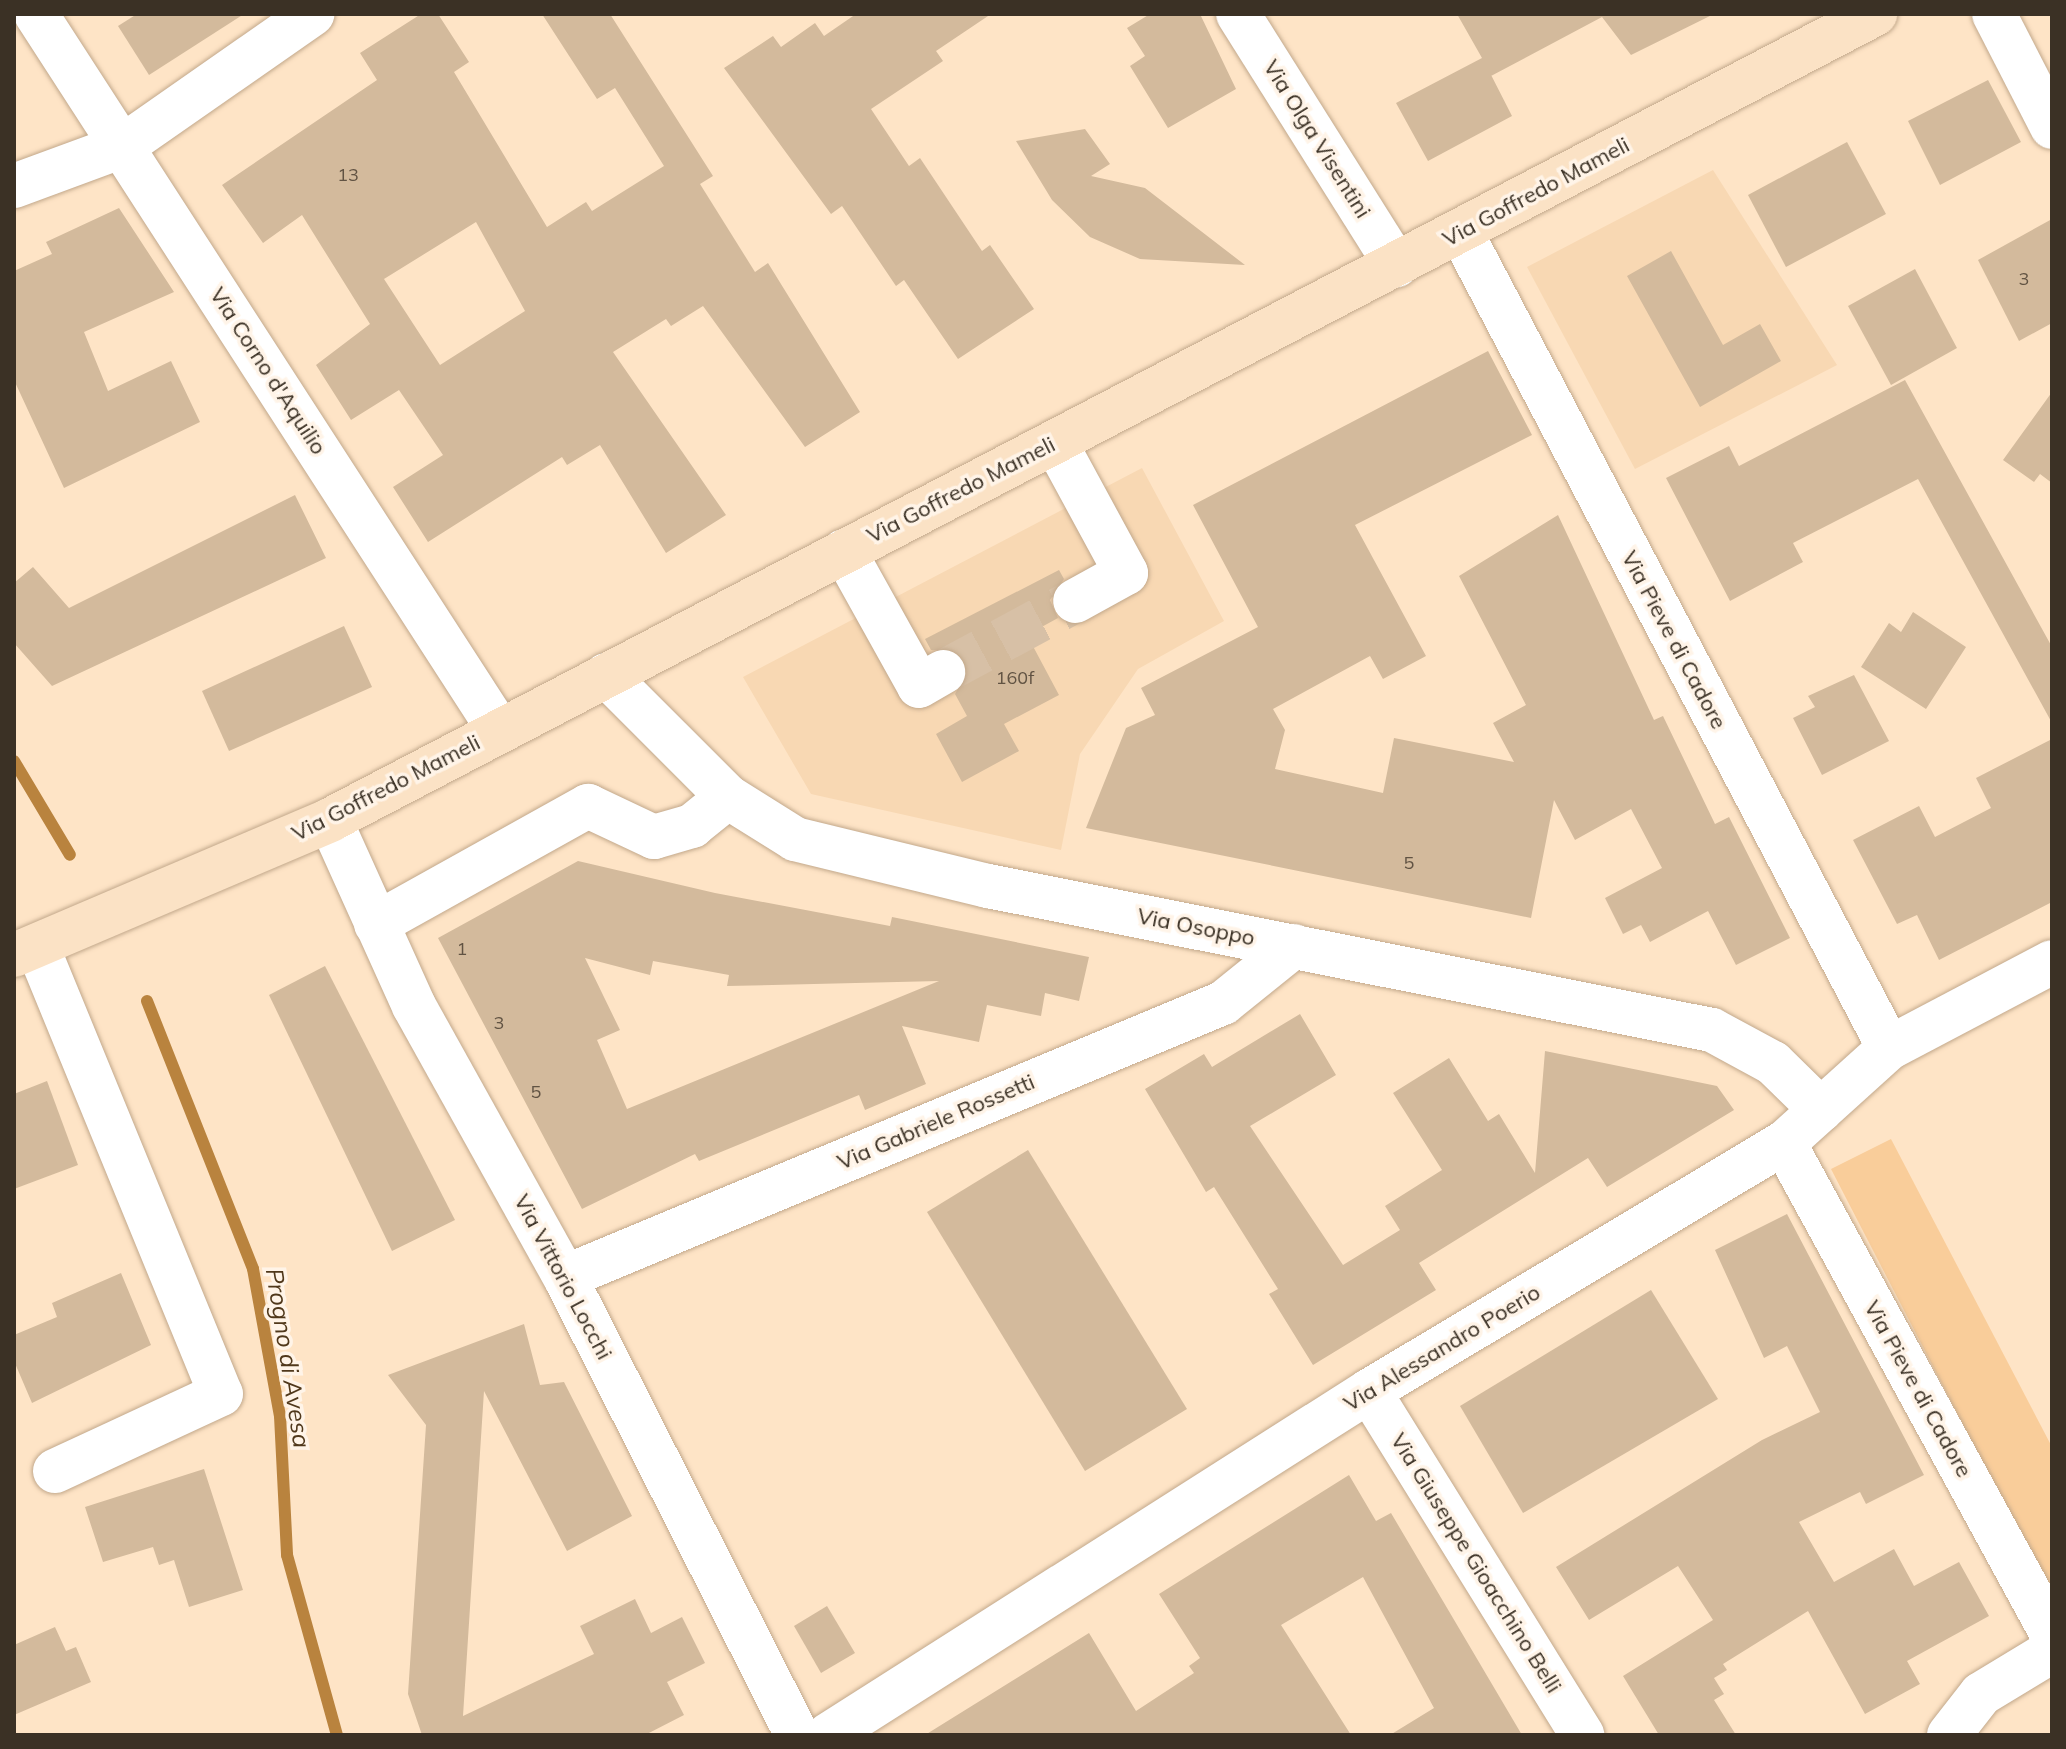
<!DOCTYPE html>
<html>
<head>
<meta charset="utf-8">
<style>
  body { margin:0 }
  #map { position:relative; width:2066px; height:1749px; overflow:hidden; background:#fee4c6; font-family:Mulish,sans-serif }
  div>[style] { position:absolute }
  .built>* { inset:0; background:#f8d8b3 }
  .green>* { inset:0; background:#f9cd9a }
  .stream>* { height:12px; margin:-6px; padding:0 6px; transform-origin:6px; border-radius:6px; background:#b9833e }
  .building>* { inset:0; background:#d3ba9c }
  .minor-tunnel>* { height:44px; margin-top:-22px; transform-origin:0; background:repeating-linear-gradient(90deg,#d7c0a6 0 44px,transparent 0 66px) }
  .roads { filter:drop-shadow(0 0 2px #c2a88b) drop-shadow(0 0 2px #c2a88b) }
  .minor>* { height:44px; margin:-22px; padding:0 22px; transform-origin:22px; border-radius:22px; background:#fff }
  .major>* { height:44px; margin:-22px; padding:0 22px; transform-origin:22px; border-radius:22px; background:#fbe2c5 }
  span { translate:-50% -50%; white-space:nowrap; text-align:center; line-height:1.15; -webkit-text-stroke:7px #fff4e8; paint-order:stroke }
  .number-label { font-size:18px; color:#615343 }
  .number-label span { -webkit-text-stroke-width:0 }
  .street-label { font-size:22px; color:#3b3125 }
  .water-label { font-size:24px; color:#50381b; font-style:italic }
  .frame { position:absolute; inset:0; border:16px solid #3b3125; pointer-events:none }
</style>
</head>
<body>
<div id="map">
  <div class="built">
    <i style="clip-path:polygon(1713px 170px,1837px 365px,1635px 469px,1527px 267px)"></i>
    <i style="clip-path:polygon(1142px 468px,1224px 621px,1138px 669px,1080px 754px,1061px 850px,811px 794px,743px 677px)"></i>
  </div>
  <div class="green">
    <i style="clip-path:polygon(1891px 1139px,2052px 1447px,2052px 1597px,1831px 1169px)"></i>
  </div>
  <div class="stream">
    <i style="left:14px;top:761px;width:109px;rotate:59.2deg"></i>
    <i style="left:147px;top:1001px;width:288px;rotate:68.4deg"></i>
    <i style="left:253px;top:1269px;width:149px;rotate:79.6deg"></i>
    <i style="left:280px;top:1416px;width:139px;rotate:87.1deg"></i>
    <i style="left:287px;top:1555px;width:187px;rotate:74.5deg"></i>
  </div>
  <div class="building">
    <i style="clip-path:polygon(137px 14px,244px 14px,149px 75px,118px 26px)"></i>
    <i style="clip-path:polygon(evenodd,421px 14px,438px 14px,469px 62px,454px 72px,547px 227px,586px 202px,592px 211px,664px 166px,615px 88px,597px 99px,542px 14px,610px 14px,713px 176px,700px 184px,755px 272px,768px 263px,860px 412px,805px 447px,703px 306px,671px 326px,666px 319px,613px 352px,726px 515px,666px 553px,600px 445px,567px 465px,562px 457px,428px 542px,393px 487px,443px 455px,399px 390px,351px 420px,316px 365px,370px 324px,302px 215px,263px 243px,222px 185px,377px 80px,360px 53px,421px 14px,476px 222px,525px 311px,440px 365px,384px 279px,476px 222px)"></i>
    <i style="clip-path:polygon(856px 14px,991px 14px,936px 51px,943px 61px,871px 109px,909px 166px,920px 158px,982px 251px,990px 245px,1034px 309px,958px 359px,904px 280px,896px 286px,842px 206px,831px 214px,724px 68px,773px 36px,781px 47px,815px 23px,824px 36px)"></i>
    <i style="clip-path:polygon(1150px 14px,1200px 14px,1236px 89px,1168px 128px,1130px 66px,1145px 56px,1127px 28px)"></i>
    <i style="clip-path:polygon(1457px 14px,1714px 14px,1631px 55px,1602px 17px,1491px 76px,1487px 67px,1512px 116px,1428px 161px,1396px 103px,1482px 58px)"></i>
    <i style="clip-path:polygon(1988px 80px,2021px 142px,1940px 185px,1908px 121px)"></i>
    <i style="clip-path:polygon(1085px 129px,1110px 164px,1091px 176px,1145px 188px,1245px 265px,1140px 259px,1090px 237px,1052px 200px,1016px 141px)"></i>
    <i style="clip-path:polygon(1847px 142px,1886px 214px,1786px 267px,1748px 195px)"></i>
    <i style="clip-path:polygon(119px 208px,174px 292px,84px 332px,108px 391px,171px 361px,200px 422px,64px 488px,14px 380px,14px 271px,52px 254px,46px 242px)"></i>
    <i style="clip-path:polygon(2052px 219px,2052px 323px,2019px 341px,1978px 260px)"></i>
    <i style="clip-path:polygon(1671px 251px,1723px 345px,1760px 324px,1781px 361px,1700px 407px,1627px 276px)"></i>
    <i style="clip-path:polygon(1915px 269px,1957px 348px,1891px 385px,1848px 306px)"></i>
    <i style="clip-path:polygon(1488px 351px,1532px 435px,1355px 525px,1426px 656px,1383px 679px,1370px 656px,1273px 709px,1285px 730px,1275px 769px,1383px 793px,1394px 738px,1514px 762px,1493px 723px,1526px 705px,1459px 576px,1558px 515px,1654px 720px,1663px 716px,1715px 824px,1729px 817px,1790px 938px,1736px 965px,1708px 911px,1650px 942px,1641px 925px,1623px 934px,1605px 898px,1662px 868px,1631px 809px,1575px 840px,1554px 800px,1531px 918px,1086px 828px,1126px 728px,1155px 715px,1141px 688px,1258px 627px,1193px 505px)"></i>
    <i style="clip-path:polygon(1905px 380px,2052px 647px,2052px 723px,1918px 479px,1793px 543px,1803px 562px,1730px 601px,1666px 478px,1729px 446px,1739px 466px)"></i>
    <i style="clip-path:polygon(2052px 392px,2052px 483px,2040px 474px,2034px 482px,2003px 460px)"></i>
    <i style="clip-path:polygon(295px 495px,326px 558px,52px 686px,14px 643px,14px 583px,33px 567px,69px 608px)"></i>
    <i style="clip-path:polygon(1059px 570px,1064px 579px,1050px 600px,1058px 618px,1027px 635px,1059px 695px,1004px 724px,1019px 751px,962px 782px,936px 734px,967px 716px,955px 694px,968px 671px,956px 651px,931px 650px,925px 639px)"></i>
    <i style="clip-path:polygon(1913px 612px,1966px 647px,1926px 709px,1861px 667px,1889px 623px,1901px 632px)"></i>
    <i style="clip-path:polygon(344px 626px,372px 687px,229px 751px,202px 691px)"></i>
    <i style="clip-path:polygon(1854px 675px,1889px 741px,1822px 775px,1793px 718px,1815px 707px,1808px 696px)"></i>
    <i style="clip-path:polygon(2052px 739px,2052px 902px,1939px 960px,1917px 915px,1897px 924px,1853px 840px,1919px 806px,1935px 837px,1991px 808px,1976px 778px)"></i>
    <i style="clip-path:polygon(evenodd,578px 861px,715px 893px,890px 926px,892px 917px,1089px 957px,1079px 1001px,1045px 993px,1041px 1016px,987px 1005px,979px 1042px,902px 1026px,926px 1084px,865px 1110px,859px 1095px,699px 1161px,695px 1154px,582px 1209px,438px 938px,578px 861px,585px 958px,650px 975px,653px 961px,729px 975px,727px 986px,939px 981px,627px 1109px,597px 1040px,620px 1030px,585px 958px)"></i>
    <i style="clip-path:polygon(325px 966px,455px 1220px,392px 1251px,269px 995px)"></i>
    <i style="clip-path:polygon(1300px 1014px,1336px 1075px,1250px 1126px,1343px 1265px,1400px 1230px,1385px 1206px,1442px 1170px,1393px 1093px,1449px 1058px,1488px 1121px,1499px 1114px,1535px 1173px,1545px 1051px,1717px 1086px,1734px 1110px,1607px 1187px,1588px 1158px,1419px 1263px,1436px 1290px,1313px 1365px,1269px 1294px,1278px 1289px,1214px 1187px,1206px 1192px,1145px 1089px,1204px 1054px,1212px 1067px)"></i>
    <i style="clip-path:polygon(47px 1081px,78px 1165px,14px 1189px,14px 1094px)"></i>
    <i style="clip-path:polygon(1028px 1150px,1187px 1409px,1085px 1471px,927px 1212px)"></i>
    <i style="clip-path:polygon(1787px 1214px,1924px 1475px,1866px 1504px,1860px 1492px,1799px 1522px,1834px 1582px,1894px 1549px,1914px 1586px,1959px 1562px,1989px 1616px,1907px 1661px,1920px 1684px,1865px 1714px,1808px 1611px,1723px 1664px,1727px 1670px,1714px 1678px,1724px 1694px,1714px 1700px,1736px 1735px,1659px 1735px,1623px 1676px,1713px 1620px,1678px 1566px,1589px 1620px,1556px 1567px,1762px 1440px,1820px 1412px,1787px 1346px,1764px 1358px,1715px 1250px)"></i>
    <i style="clip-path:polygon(121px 1273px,151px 1345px,32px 1403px,14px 1361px,14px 1335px,57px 1317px,52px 1303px)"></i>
    <i style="clip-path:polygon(1651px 1290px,1718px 1399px,1523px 1513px,1460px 1406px)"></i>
    <i style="clip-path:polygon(524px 1324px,540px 1385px,564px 1382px,632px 1516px,567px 1551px,484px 1391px,463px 1716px,594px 1654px,580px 1626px,635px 1599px,651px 1633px,682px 1617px,705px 1663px,667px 1682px,684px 1715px,645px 1735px,422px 1735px,408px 1694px,426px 1425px,388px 1375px)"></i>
    <i style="clip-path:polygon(204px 1469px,243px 1590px,189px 1607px,174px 1560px,159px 1565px,153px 1547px,103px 1562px,85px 1507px)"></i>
    <i style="clip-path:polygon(1349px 1475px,1376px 1521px,1391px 1513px,1522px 1735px,1390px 1735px,1434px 1708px,1363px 1577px,1281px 1625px,1351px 1735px,925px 1735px,1089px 1633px,1136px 1711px,1194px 1673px,1189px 1666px,1200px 1658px,1159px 1594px)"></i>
    <i style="clip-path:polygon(827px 1606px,855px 1653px,821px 1673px,794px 1626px)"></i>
    <i style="clip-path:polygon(55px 1627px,66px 1651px,76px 1647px,91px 1682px,14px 1715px,14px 1645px)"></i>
  </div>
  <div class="minor-tunnel">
    <i style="left:943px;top:672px;width:150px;rotate:-28.3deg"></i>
  </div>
  <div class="roads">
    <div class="minor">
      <i style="left:36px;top:14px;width:853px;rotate:57.11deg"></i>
      <i style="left:1238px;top:14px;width:297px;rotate:57.8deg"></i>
      <i style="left:1994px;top:14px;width:127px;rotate:62.8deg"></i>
      <i style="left:14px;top:186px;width:116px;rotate:-20.2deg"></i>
      <i style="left:123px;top:146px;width:231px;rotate:-34.9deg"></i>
      <i style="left:1461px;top:232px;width:921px;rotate:62.32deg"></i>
      <i style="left:1055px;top:442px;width:149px;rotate:61.5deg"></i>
      <i style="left:1126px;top:573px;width:58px;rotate:151.2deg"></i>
      <i style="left:844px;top:551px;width:154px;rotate:60.9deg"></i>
      <i style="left:919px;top:686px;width:28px;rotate:-30deg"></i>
      <i style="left:606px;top:675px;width:173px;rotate:45deg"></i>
      <i style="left:728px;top:797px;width:79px;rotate:32.1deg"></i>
      <i style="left:795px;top:839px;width:199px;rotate:13.7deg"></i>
      <i style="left:988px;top:886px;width:738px;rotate:11.25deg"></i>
      <i style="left:1712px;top:1030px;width:69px;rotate:28.4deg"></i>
      <i style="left:1773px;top:1063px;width:67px;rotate:44.4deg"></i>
      <i style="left:330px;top:820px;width:204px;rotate:65.7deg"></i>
      <i style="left:414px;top:1006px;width:310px;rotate:60.9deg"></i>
      <i style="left:565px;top:1277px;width:513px;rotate:63.14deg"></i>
      <i style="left:376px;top:924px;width:243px;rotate:-29.1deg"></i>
      <i style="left:588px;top:806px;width:73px;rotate:25.2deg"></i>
      <i style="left:654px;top:837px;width:40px;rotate:-16deg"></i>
      <i style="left:692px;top:826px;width:46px;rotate:-38.9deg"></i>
      <i style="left:37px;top:946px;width:484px;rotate:67.7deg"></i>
      <i style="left:221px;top:1394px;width:183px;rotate:155.1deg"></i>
      <i style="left:1784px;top:1143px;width:559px;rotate:61.37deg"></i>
      <i style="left:565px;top:1277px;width:713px;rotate:-22.61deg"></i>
      <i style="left:1223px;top:1003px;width:91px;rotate:-38.8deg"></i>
      <i style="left:1369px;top:1391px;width:405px;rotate:58.2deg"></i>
      <i style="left:828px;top:1735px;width:641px;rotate:-32.45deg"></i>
      <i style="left:1369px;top:1391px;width:483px;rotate:-30.9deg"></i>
      <i style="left:1784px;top:1143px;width:142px;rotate:-42.1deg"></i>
      <i style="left:1889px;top:1048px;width:184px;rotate:-27.8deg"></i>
      <i style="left:1949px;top:1735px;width:52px;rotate:-52deg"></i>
      <i style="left:1981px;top:1694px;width:83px;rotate:-31.2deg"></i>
    </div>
    <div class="major">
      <i style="left:14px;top:955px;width:344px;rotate:-23.1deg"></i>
      <i style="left:330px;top:820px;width:1743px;rotate:-27.55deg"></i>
    </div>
  </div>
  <div class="number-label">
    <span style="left:348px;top:175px">13</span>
    <span style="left:2024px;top:279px">3</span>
    <span style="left:1015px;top:678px">160f</span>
    <span style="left:1409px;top:863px">5</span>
    <span style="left:462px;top:949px">1</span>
    <span style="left:499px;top:1023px">3</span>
    <span style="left:536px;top:1092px">5</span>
  </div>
  <div class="street-label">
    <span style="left:1317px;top:139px;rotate:58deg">Via Olga Visentini</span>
    <span style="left:1536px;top:192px;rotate:-28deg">Via Goffredo Mameli</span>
    <span style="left:268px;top:371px;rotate:57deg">Via Corno d'Aquilio</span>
    <span style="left:961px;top:490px;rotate:-27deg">Via Goffredo Mameli</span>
    <span style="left:1674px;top:640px;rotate:62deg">Via Pieve di Cadore</span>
    <span style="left:386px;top:788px;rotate:-27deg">Via Goffredo Mameli</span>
    <span style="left:1196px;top:927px;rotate:11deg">Via Osoppo</span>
    <span style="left:936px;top:1122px;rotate:-23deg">Via Gabriele Rossetti</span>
    <span style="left:563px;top:1277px;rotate:62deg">Via Vittorio Locchi</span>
    <span style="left:1442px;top:1348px;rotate:-31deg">Via Alessandro Poerio</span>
    <span style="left:1918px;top:1389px;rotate:61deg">Via Pieve di Cadore</span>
    <span style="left:1476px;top:1563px;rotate:58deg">Via Giuseppe Gioacchino Belli</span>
  </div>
  <div class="water-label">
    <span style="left:288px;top:1358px;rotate:81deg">Progno di Avesa</span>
  </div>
  <div class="frame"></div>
</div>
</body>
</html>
